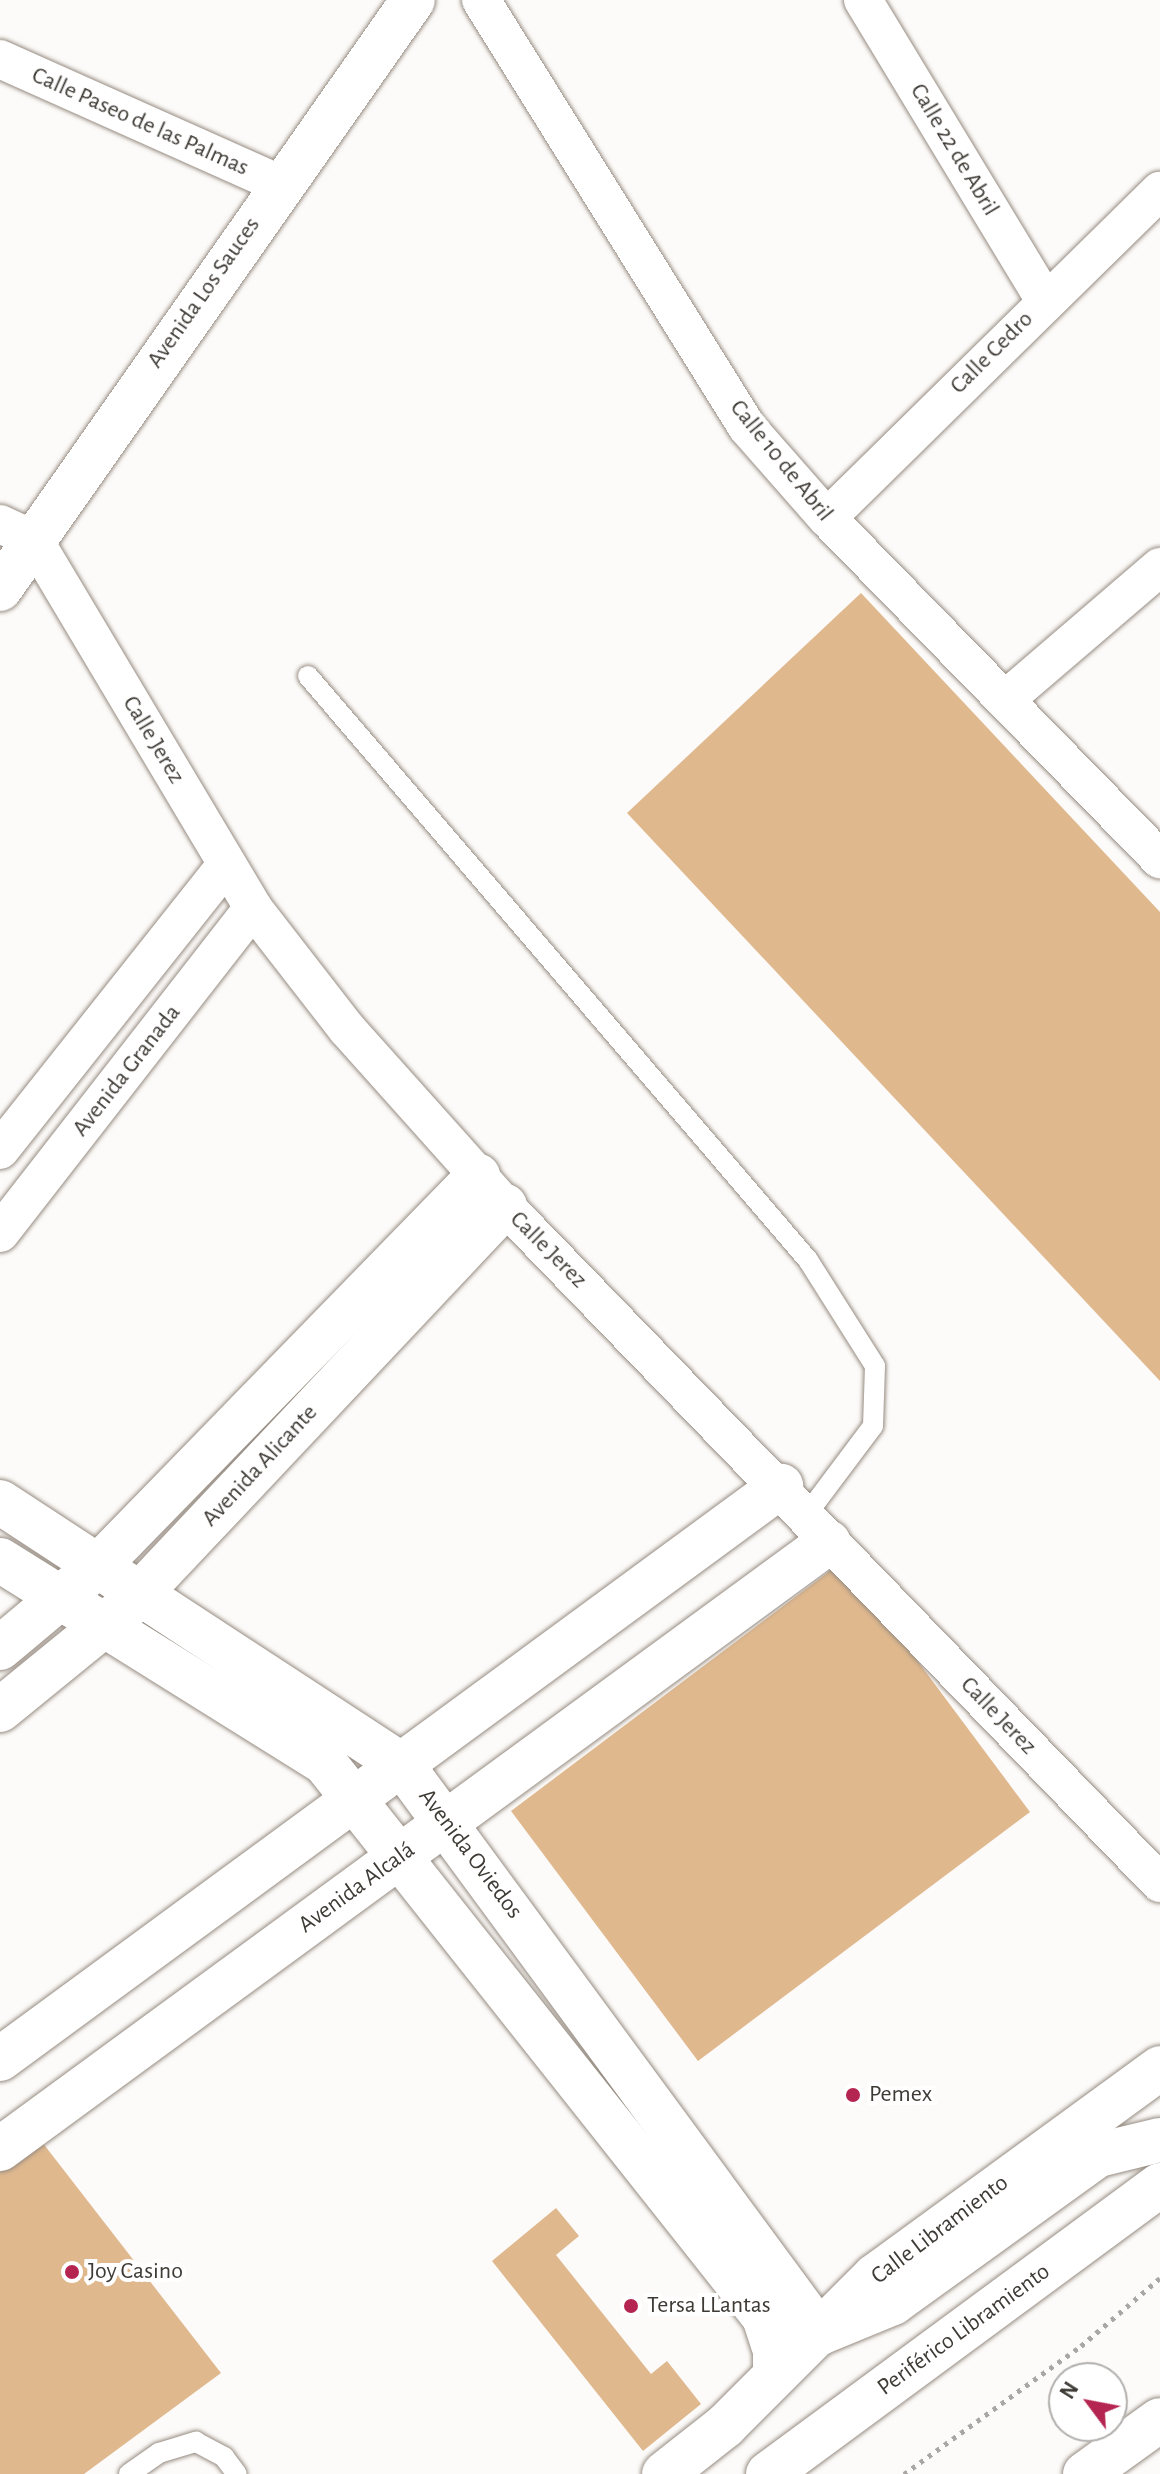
<!DOCTYPE html>
<html>
<head>
<meta charset="utf-8">
<style>
  body { margin:0 }
  #map { position:relative; width:1160px; height:2474px; overflow:hidden; background:#fdfbf9; font-family:"Alegreya Sans",sans-serif }
  div>[style] { position:absolute }
  .building>* { inset:0; background:#dfb88e }
  .path>* { height:5px; margin-top:-2.5px; transform-origin:0; background:repeating-linear-gradient(90deg,#a9a6a3 0 4px,transparent 0 10px) }
  .roads { filter:drop-shadow(0 0 2px #968c82) drop-shadow(0 0 2px #968c82) }
  .service>* { height:20px; margin:-10px; padding:0 10px; transform-origin:10px; border-radius:10px; background:#fff }
  .minor>* { height:38px; margin:-19px; padding:0 19px; transform-origin:19px; border-radius:19px; background:#fff }
  .tertiary>* { height:44px; margin:-22px; padding:0 22px; transform-origin:22px; border-radius:22px; background:#fff }
  .trunk>* { height:44px; margin:-22px; padding:0 22px; transform-origin:22px; border-radius:22px; background:#fff }
  .dots>* { width:22px; height:22px; translate:-50% -50%; box-sizing:border-box; border:4px solid #fff; border-radius:50% }
  span { translate:-50% -50%; white-space:nowrap; text-align:center; line-height:1.15; -webkit-text-stroke:8px #fff; paint-order:stroke }
  .street-label { font-size:24px; color:#3e3a35 }
  .poi-label { font-size:24px; color:#3e3a35 }
  .left { translate:0 -50%; text-align:left }
  .north { position:absolute; left:1048px; top:2362px; width:80px; height:80px; box-sizing:border-box; background:#fff; border:2px solid #b2b0ae; border-radius:50%; rotate:302deg; font-size:22px; font-weight:700; line-height:32px; text-align:center; color:#3e3a35 }
  .north::after { content:''; display:block; margin:auto; width:28px; height:36px; background:#b52552; clip-path:polygon(50% 0,100% 100%,50% 72%,0 100%) }
</style>
</head>
<body>
<div id="map">
  <div class="building">
    <i style="clip-path:polygon(861px 593px,1160px 912px,1160px 1381px,627px 813px)"></i>
    <i style="clip-path:polygon(843px 1561px,1030px 1812px,698px 2061px,511px 1811px)"></i>
    <i style="clip-path:polygon(42px 2142px,221px 2373px,84px 2474px,0 2474px,0 2172px)"></i>
    <i style="clip-path:polygon(556px 2208px,579px 2236px,556px 2255px,651px 2374px,667px 2361px,701px 2404px,643px 2451px,492px 2261px)"></i>
  </div>
  <div class="path">
    <i style="left:904px;top:2474px;width:218px;rotate:-35.9deg"></i>
    <i style="left:1081px;top:2346px;width:104px;rotate:-40.7deg"></i>
  </div>
  <div class="roads">
    <div class="service">
      <i style="left:308px;top:676px;width:769px;rotate:49.43deg"></i>
      <i style="left:808px;top:1260px;width:125px;rotate:57.7deg"></i>
      <i style="left:875px;top:1366px;width:60px;rotate:91.9deg"></i>
      <i style="left:873px;top:1426px;width:110px;rotate:126.9deg"></i>
      <i style="left:129px;top:2474px;width:37px;rotate:-35deg"></i>
      <i style="left:159px;top:2453px;width:39px;rotate:-17deg"></i>
      <i style="left:196px;top:2442px;width:32px;rotate:28deg"></i>
      <i style="left:224px;top:2457px;width:21px;rotate:53deg"></i>
    </div>
    <div class="minor">
      <i style="left:481px;top:0;width:503px;rotate:58.08deg"></i>
      <i style="left:747px;top:427px;width:121px;rotate:48.7deg"></i>
      <i style="left:827px;top:518px;width:477px;rotate:45.7deg"></i>
      <i style="left:863px;top:0;width:351px;rotate:58.8deg"></i>
      <i style="left:0;top:59px;width:306px;rotate:24.1deg"></i>
      <i style="left:827px;top:518px;width:467px;rotate:-44.5deg"></i>
      <i style="left:0;top:524px;width:38px;rotate:25deg"></i>
      <i style="left:34px;top:540px;width:428px;rotate:59.2deg"></i>
      <i style="left:253px;top:908px;width:153px;rotate:52.2deg"></i>
      <i style="left:347px;top:1029px;width:237px;rotate:48.2deg"></i>
      <i style="left:505px;top:1206px;width:942px;rotate:45.95deg"></i>
      <i style="left:1006px;top:699px;width:203px;rotate:-40.6deg"></i>
      <i style="left:0;top:1150px;width:365px;rotate:-51.6deg"></i>
      <i style="left:0;top:1233px;width:412px;rotate:-52.1deg"></i>
    </div>
    <div class="tertiary">
      <i style="left:0;top:589px;width:719px;rotate:-54.96deg"></i>
      <i style="left:0;top:1502px;width:482px;rotate:33.2deg"></i>
      <i style="left:403px;top:1766px;width:704px;rotate:53.67deg"></i>
      <i style="left:0;top:1560px;width:383px;rotate:32deg"></i>
      <i style="left:325px;top:1763px;width:707px;rotate:51.61deg"></i>
      <i style="left:764px;top:2317px;width:36px;rotate:72deg"></i>
      <i style="left:775px;top:2351px;width:21px;rotate:90deg"></i>
      <i style="left:0;top:1648px;width:131px;rotate:-40deg"></i>
      <i style="left:100px;top:1564px;width:542px;rotate:-45.75deg"></i>
      <i style="left:0;top:1710px;width:168px;rotate:-39.2deg"></i>
      <i style="left:130px;top:1604px;width:547px;rotate:-46.7deg"></i>
      <i style="left:0;top:2059px;width:969px;rotate:-36.27deg"></i>
      <i style="left:0;top:2149px;width:1027px;rotate:-36.21deg"></i>
      <i style="left:664px;top:2474px;width:78px;rotate:-38.2deg"></i>
      <i style="left:725px;top:2426px;width:212px;rotate:-45deg"></i>
      <i style="left:875px;top:2276px;width:353px;rotate:-36.1deg"></i>
    </div>
    <div class="trunk">
      <i style="left:820px;top:2333px;width:79px;rotate:-22.3deg"></i>
      <i style="left:893px;top:2303px;width:253px;rotate:-35.8deg"></i>
      <i style="left:1098px;top:2155px;width:64px;rotate:-13.6deg"></i>
      <i style="left:768px;top:2474px;width:487px;rotate:-36.4deg"></i>
      <i style="left:1085px;top:2474px;width:92px;rotate:-35.8deg"></i>
    </div>
  </div>
  <div class="dots">
    <i style="left:853px;top:2095px;background:#b52552"></i>
    <i style="left:72px;top:2272px;background:#b52552"></i>
    <i style="left:631px;top:2306px;background:#b52552"></i>
  </div>
  <div class="street-label">
    <span style="left:140px;top:122px;rotate:24deg">Calle Paseo de las Palmas</span>
    <span style="left:954px;top:150px;rotate:59deg">Calle 22 de Abril</span>
    <span style="left:204px;top:293px;rotate:-55deg">Avenida Los Sauces</span>
    <span style="left:992px;top:353px;rotate:-45deg">Calle Cedro</span>
    <span style="left:781px;top:461px;rotate:51deg">Calle 10 de Abril</span>
    <span style="left:153px;top:740px;rotate:59deg">Calle Jerez</span>
    <span style="left:127px;top:1071px;rotate:-52deg">Avenida Granada</span>
    <span style="left:548px;top:1250px;rotate:45deg">Calle Jerez</span>
    <span style="left:260px;top:1466px;rotate:-47deg">Avenida Alicante</span>
    <span style="left:998px;top:1716px;rotate:46deg">Calle Jerez</span>
    <span style="left:470px;top:1854px;rotate:53deg">Avenida Oviedos</span>
    <span style="left:357px;top:1888px;rotate:-36deg">Avenida Alcalá</span>
    <span style="left:940px;top:2230px;rotate:-37deg">Calle Libramiento</span>
    <span style="left:964px;top:2330px;rotate:-36deg">Periférico Libramiento</span>
  </div>
  <div class="poi-label">
    <span class="left" style="left:869px;top:2095px">Pemex</span>
    <span class="left" style="left:88px;top:2272px">Joy Casino</span>
    <span class="left" style="left:647px;top:2306px">Tersa LLantas</span>
  </div>
  <div class="north">N</div>
</div>
</body>
</html>
